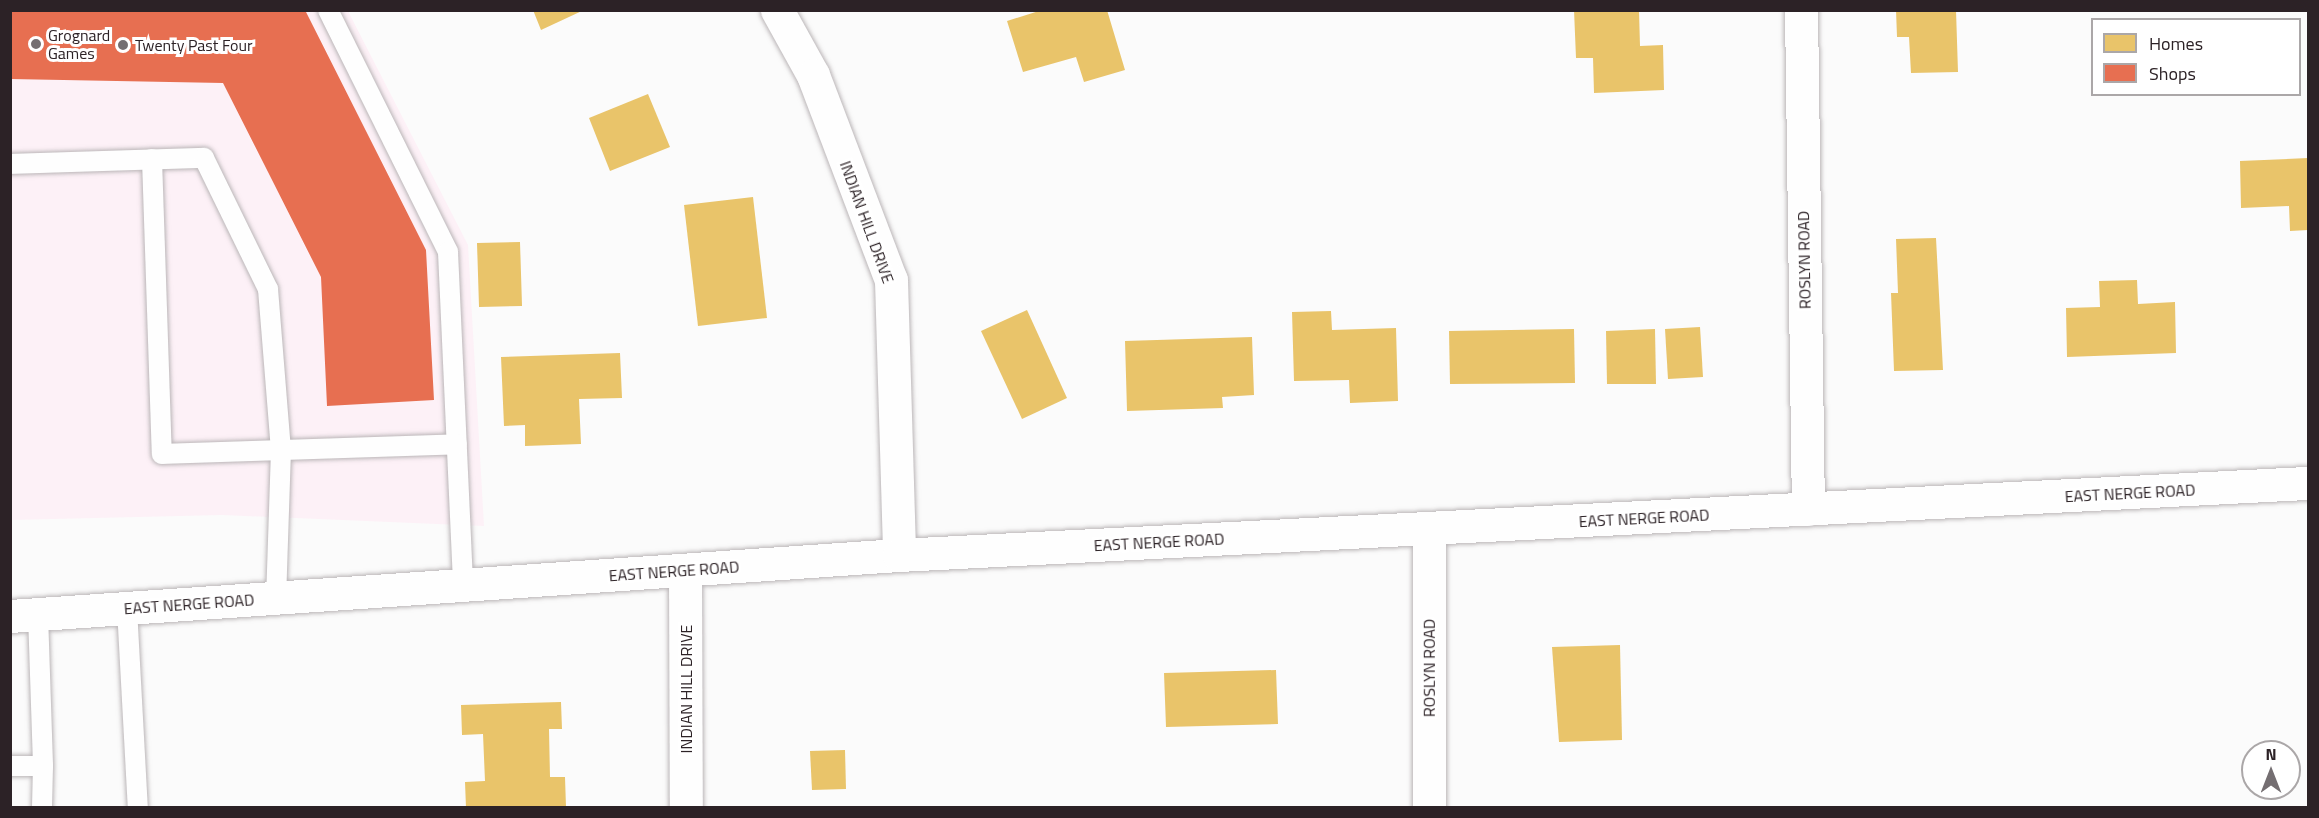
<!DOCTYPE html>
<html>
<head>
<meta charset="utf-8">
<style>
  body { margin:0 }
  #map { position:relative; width:2319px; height:818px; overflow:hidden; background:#fbfbfb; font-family:"Titillium Web",sans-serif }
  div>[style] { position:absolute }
  .built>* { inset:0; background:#fdf1f7 }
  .homes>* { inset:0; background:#e9c46a }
  .shops>* { inset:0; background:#e76f51 }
  .roads { filter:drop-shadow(0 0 2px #bbb6b8) drop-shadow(0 0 2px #bbb6b8) }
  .service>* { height:20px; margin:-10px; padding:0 10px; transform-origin:10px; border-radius:10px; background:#fefefe }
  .minor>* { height:33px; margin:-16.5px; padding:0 16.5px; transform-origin:16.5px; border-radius:16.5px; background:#fefefe }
  .secondary>* { height:33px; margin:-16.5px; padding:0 16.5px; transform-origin:16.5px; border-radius:16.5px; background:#fefefe }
  .dots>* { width:16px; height:16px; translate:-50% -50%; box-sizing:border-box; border:3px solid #fff; border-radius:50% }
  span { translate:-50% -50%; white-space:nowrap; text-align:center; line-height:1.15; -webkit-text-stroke:6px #fff; paint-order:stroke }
  .poi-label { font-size:16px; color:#2c2226 }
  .left { translate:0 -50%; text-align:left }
  .street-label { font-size:16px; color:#2c2226 }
  .frame { position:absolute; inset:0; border:12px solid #2c2226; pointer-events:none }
  .legend { position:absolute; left:2091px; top:18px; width:210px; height:78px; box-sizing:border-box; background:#fff; border:2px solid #aba7a8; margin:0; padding:8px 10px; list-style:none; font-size:18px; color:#2c2226 }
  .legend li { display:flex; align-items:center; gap:12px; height:30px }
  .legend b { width:30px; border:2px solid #aba7a8 }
  .north { position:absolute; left:2241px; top:740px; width:60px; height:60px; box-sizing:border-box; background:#fff; border:2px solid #aba7a8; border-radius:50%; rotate:0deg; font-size:16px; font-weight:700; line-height:24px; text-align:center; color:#2c2226 }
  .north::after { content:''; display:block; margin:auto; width:21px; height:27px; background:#746e71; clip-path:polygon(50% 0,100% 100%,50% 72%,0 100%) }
</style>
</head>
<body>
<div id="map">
  <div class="built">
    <i style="clip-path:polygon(10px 11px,348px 11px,468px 245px,484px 526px,222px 515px,11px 520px)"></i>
  </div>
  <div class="homes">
    <i style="clip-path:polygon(533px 10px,584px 10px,541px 30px)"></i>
    <i style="clip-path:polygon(1042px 10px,1107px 10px,1125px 70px,1084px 82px,1076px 57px,1023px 72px,1007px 21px)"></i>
    <i style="clip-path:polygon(1574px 10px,1639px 10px,1640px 46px,1663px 45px,1664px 90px,1594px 93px,1593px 58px,1576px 58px)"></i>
    <i style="clip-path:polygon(1896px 10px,1956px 10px,1958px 72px,1911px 73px,1909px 37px,1897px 37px)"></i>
    <i style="clip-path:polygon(648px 94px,670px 147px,610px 171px,589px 118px)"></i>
    <i style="clip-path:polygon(2308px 158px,2308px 230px,2290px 231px,2289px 206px,2241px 208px,2240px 161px)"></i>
    <i style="clip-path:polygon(753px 197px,767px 318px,698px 326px,684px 205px)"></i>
    <i style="clip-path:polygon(1936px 238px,1943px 370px,1894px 371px,1891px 293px,1898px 293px,1896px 239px)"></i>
    <i style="clip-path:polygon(520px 242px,522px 306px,479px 307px,477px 243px)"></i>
    <i style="clip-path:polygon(2137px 280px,2138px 304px,2175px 302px,2176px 353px,2067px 357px,2066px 308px,2100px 307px,2099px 281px)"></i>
    <i style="clip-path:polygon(1027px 310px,1067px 398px,1022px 419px,981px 331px)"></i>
    <i style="clip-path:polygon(1331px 311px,1332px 330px,1396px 328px,1398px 401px,1350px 403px,1349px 380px,1294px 381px,1292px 312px)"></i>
    <i style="clip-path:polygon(1700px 327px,1703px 377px,1668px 379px,1665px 329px)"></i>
    <i style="clip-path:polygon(1574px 329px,1575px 383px,1450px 384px,1449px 331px)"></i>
    <i style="clip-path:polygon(1655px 329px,1656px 384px,1607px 384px,1606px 331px)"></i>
    <i style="clip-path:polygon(1252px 337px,1254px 395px,1222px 397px,1223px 408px,1127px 411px,1125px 341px)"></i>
    <i style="clip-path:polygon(620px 353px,622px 398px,579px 399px,581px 444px,525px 446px,525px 425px,504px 426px,501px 357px)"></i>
    <i style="clip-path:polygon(1620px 645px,1622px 740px,1559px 742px,1552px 647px)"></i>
    <i style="clip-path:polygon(1276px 670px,1278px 724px,1166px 727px,1164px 673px)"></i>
    <i style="clip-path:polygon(561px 702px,562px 729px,549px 729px,550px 777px,565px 777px,566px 807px,466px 808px,465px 782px,485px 781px,483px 734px,462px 735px,461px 705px)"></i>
    <i style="clip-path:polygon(845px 750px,846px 789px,812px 790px,810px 751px)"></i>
  </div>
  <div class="shops">
    <i style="clip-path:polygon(10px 10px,305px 10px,426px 250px,434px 400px,327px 406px,321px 277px,223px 83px,10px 79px)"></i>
  </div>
  <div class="roads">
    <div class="service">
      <i style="left:328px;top:10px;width:270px;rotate:63.6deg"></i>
      <i style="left:448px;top:252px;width:333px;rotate:87.4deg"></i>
      <i style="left:152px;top:159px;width:295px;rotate:88.1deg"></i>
      <i style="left:162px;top:454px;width:295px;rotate:-1.9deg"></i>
      <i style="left:10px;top:164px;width:194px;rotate:-1.8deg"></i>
      <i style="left:204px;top:158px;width:146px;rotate:64deg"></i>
      <i style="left:268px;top:289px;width:162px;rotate:85.4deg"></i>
      <i style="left:281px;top:450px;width:148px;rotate:91.9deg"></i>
      <i style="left:127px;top:608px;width:200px;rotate:86.9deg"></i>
      <i style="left:38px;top:614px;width:152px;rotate:88.1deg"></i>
      <i style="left:10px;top:766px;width:33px"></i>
      <i style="left:43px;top:766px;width:42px;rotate:91.4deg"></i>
    </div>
    <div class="minor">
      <i style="left:777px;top:10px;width:74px;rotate:61deg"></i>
      <i style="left:813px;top:75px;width:219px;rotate:69.2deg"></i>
      <i style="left:891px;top:280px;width:275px;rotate:88.3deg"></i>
      <i style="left:1801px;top:10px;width:499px;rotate:89.2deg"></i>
      <i style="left:1429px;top:529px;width:279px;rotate:90deg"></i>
      <i style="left:685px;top:570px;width:238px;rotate:89.8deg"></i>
    </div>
    <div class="secondary">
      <i style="left:10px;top:616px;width:891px;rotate:-3.93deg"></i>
      <i style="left:899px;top:555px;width:1411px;rotate:-2.93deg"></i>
    </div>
  </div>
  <div class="dots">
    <i style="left:36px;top:44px;background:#746e71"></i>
    <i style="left:123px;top:45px;background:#746e71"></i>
  </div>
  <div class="poi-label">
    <span class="left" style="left:48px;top:44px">Grognard<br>Games</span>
    <span class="left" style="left:135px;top:45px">Twenty Past Four</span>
  </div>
  <div class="street-label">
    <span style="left:867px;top:222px;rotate:70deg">INDIAN HILL DRIVE</span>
    <span style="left:1804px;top:260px;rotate:-91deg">ROSLYN ROAD</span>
    <span style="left:2130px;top:493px;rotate:-3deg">EAST NERGE ROAD</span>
    <span style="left:1644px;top:518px;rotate:-3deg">EAST NERGE ROAD</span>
    <span style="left:1159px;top:542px;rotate:-3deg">EAST NERGE ROAD</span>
    <span style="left:674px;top:571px;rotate:-4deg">EAST NERGE ROAD</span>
    <span style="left:189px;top:604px;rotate:-4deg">EAST NERGE ROAD</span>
    <span style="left:1429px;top:668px;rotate:-90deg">ROSLYN ROAD</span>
    <span style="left:686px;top:689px;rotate:-90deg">INDIAN HILL DRIVE</span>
  </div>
  <div class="frame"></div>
  <ul class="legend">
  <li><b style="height:16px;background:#e9c46a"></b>Homes</li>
  <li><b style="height:16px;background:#e76f51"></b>Shops</li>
  </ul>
  <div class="north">N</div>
</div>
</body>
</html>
